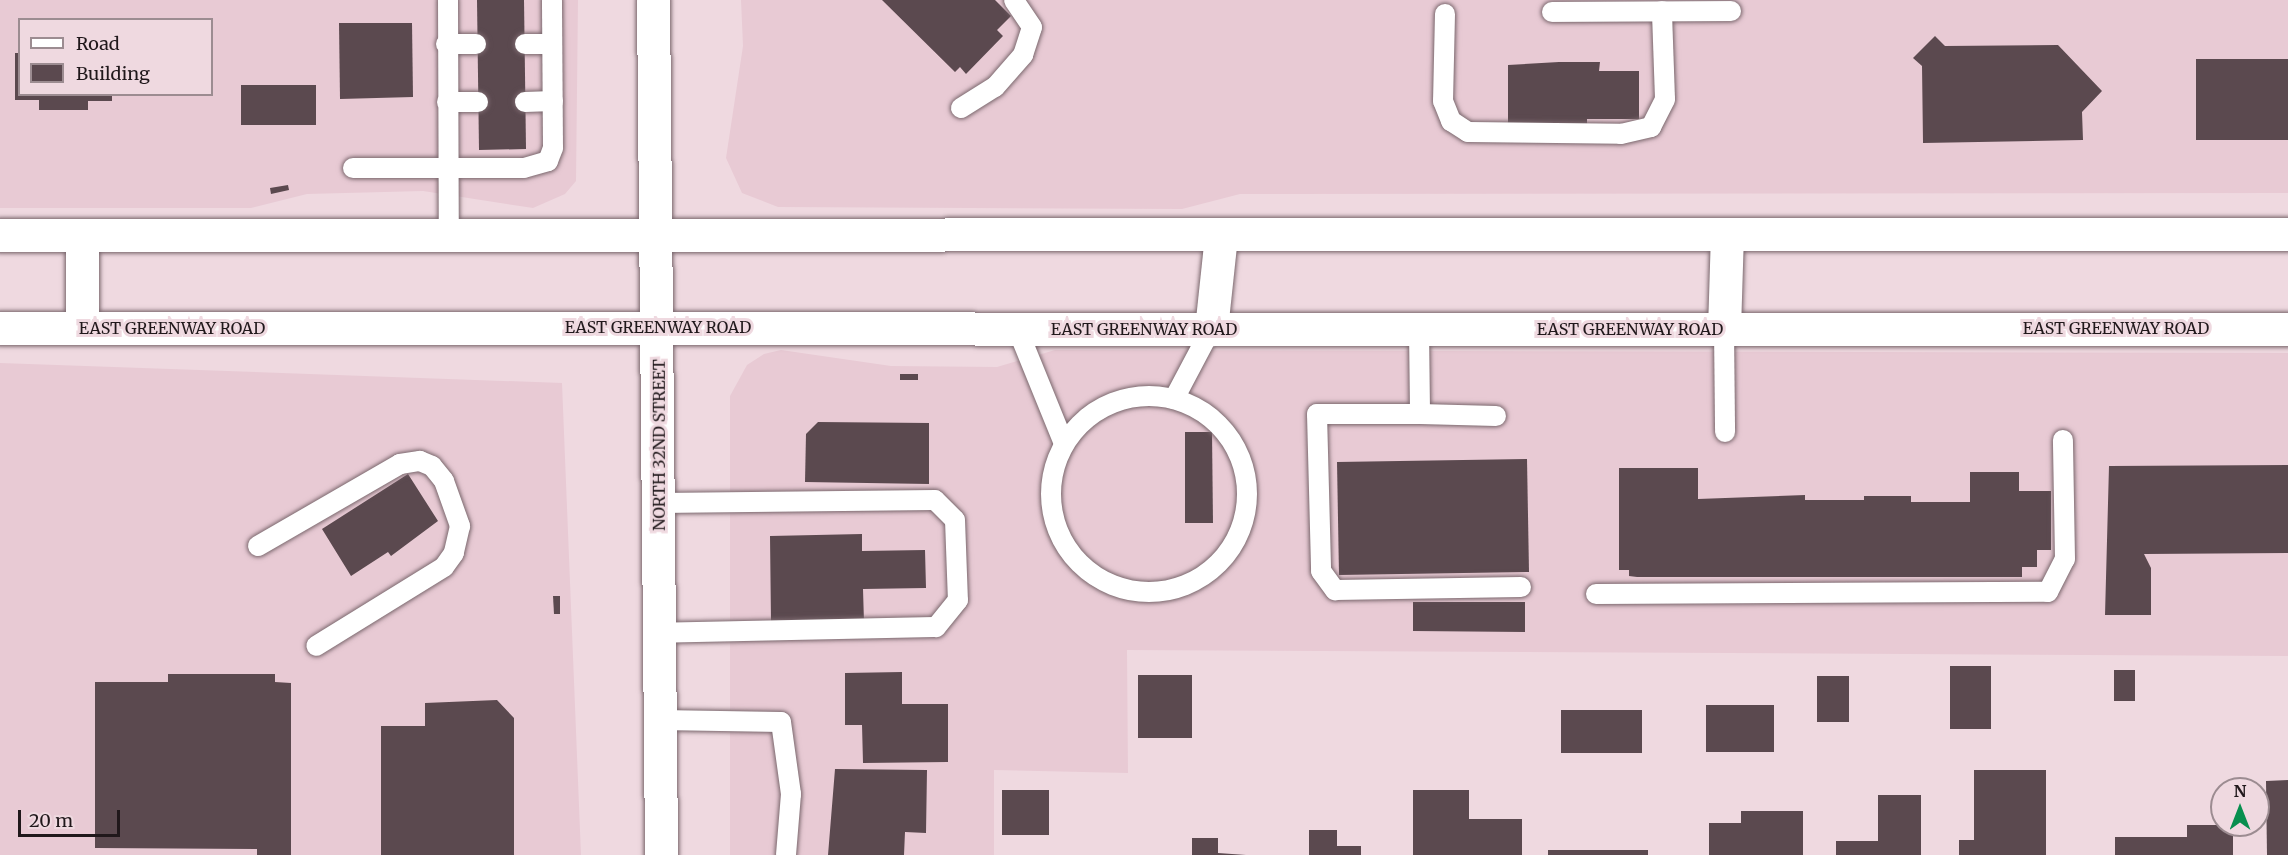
<!DOCTYPE html>
<html>
<head>
<meta charset="utf-8">
<style>
  body { margin:0 }
  #map { position:relative; width:2288px; height:855px; overflow:hidden; background:#efd9e0; font-family:Merriweather,serif }
  div>[style] { position:absolute }
  .built>* { inset:0; background:#e8cad4 }
  .building>* { inset:0; background:#5b494f }
  .roads { filter:drop-shadow(0 0 2px #7a676d) drop-shadow(0 0 2px #7a676d) }
  .service>* { height:20px; margin:-10px; padding:0 10px; transform-origin:10px; border-radius:10px; background:#fff }
  .service>.ring { margin:-10px; padding:0; box-sizing:content-box; background:none; border:20px solid #fff; border-radius:50% }
  .secondary>* { height:33px; margin:-16.5px; padding:0 16.5px; transform-origin:16.5px; border-radius:16.5px; background:#fff }
  span { translate:-50% -50%; white-space:nowrap; text-align:center; line-height:1.15; -webkit-text-stroke:6px #efd9e0; paint-order:stroke }
  .street-label { font-size:16px; color:#20181b }
  .legend { position:absolute; left:18px; top:18px; width:195px; height:78px; box-sizing:border-box; background:#efd9e0; border:2px solid #9c8c91; margin:0; padding:8px 10px; list-style:none; font-size:18px; color:#20181b }
  .legend li { display:flex; align-items:center; gap:12px; height:30px }
  .legend b { width:30px; border:2px solid #9c8c91 }
  .north { position:absolute; left:2210px; top:777px; width:60px; height:60px; box-sizing:border-box; background:#efd9e0; border:2px solid #9c8c91; border-radius:50%; rotate:0deg; font-size:16px; font-weight:700; line-height:24px; text-align:center; color:#20181b }
  .north::after { content:''; display:block; margin:auto; width:21px; height:27px; background:#078f4e; clip-path:polygon(50% 0,100% 100%,50% 72%,0 100%) }
  .scale { position:absolute; left:18px; top:810px; width:102px; height:27px; box-sizing:border-box; border:3px solid #20181b; border-top:0; padding-left:8px; font-size:18px; line-height:21px; white-space:nowrap; color:#20181b; -webkit-text-stroke:4px #efd9e0; paint-order:stroke }
</style>
</head>
<body>
<div id="map">
  <div class="built">
    <i style="clip-path:polygon(evenodd,0 0,578px 0,576px 181px,565px 194px,533px 208px,423px 191px,307px 194px,251px 208px,0 208px,0 0,20px 20px,212px 20px,212px 94px,20px 94px,20px 20px)"></i>
    <i style="clip-path:polygon(741px 0,2288px 0,2288px 193px,1240px 194px,1182px 209px,778px 207px,742px 193px,726px 158px,743px 46px)"></i>
    <i style="clip-path:polygon(781px 350px,891px 366px,997px 367px,1055px 350px,2288px 353px,2288px 656px,1127px 650px,1128px 773px,994px 770px,994px 855px,730px 855px,730px 396px,747px 365px,764px 354px)"></i>
    <i style="clip-path:polygon(0 363px,562px 383px,581px 855px,0 855px)"></i>
  </div>
  <div class="building">
    <i style="clip-path:polygon(477px 0,524px 0,526px 149px,479px 150px)"></i>
    <i style="clip-path:polygon(882px 0,995px 0,1011px 16px,997px 30px,1003px 36px,966px 74px,960px 67px,955px 72px)"></i>
    <i style="clip-path:polygon(339px 23px,412px 23px,413px 97px,340px 99px)"></i>
    <i style="clip-path:polygon(1935px 36px,1945px 46px,2058px 45px,2102px 91px,2082px 112px,2083px 140px,1923px 143px,1922px 66px,1913px 58px)"></i>
    <i style="clip-path:polygon(15px 53px,20px 53px,20px 94px,112px 94px,112px 101px,88px 101px,88px 110px,39px 110px,39px 100px,15px 100px)"></i>
    <i style="clip-path:polygon(2196px 59px,2288px 59px,2288px 140px,2196px 140px)"></i>
    <i style="clip-path:polygon(1559px 62px,1600px 62px,1599px 71px,1639px 71px,1639px 119px,1587px 119px,1587px 125px,1508px 124px,1508px 65px)"></i>
    <i style="clip-path:polygon(241px 85px,316px 85px,316px 125px,241px 125px)"></i>
    <i style="clip-path:polygon(288px 185px,289px 190px,271px 194px,270px 188px)"></i>
    <i style="clip-path:polygon(900px 374px,918px 374px,918px 380px,900px 380px)"></i>
    <i style="clip-path:polygon(818px 422px,929px 423px,929px 484px,805px 482px,806px 434px)"></i>
    <i style="clip-path:polygon(1185px 432px,1212px 432px,1213px 523px,1185px 523px)"></i>
    <i style="clip-path:polygon(1527px 459px,1529px 572px,1339px 575px,1337px 462px)"></i>
    <i style="clip-path:polygon(2288px 465px,2288px 553px,2144px 554px,2151px 568px,2151px 615px,2105px 615px,2109px 466px)"></i>
    <i style="clip-path:polygon(1619px 468px,1698px 468px,1698px 499px,1805px 495px,1805px 500px,1864px 500px,1864px 496px,1911px 496px,1911px 502px,1970px 502px,1970px 472px,2019px 472px,2019px 491px,2051px 491px,2051px 550px,2037px 550px,2037px 567px,2022px 567px,2022px 577px,1637px 577px,1629px 576px,1629px 570px,1619px 570px)"></i>
    <i style="clip-path:polygon(408px 474px,438px 521px,391px 556px,388px 552px,351px 576px,322px 529px)"></i>
    <i style="clip-path:polygon(862px 534px,862px 551px,925px 550px,926px 588px,863px 589px,864px 622px,771px 623px,770px 536px)"></i>
    <i style="clip-path:polygon(553px 596px,560px 596px,560px 614px,554px 614px)"></i>
    <i style="clip-path:polygon(1413px 602px,1525px 602px,1525px 632px,1413px 631px)"></i>
    <i style="clip-path:polygon(1950px 666px,1991px 666px,1991px 729px,1950px 729px)"></i>
    <i style="clip-path:polygon(2114px 670px,2135px 670px,2135px 701px,2114px 701px)"></i>
    <i style="clip-path:polygon(902px 672px,902px 704px,948px 704px,948px 762px,863px 763px,862px 725px,845px 725px,845px 673px)"></i>
    <i style="clip-path:polygon(168px 674px,275px 674px,275px 682px,291px 683px,291px 855px,257px 855px,257px 849px,95px 848px,95px 682px,168px 682px)"></i>
    <i style="clip-path:polygon(1138px 675px,1192px 675px,1192px 738px,1138px 738px)"></i>
    <i style="clip-path:polygon(1817px 676px,1849px 676px,1849px 722px,1817px 722px)"></i>
    <i style="clip-path:polygon(497px 700px,514px 718px,514px 855px,381px 855px,381px 726px,425px 726px,425px 703px)"></i>
    <i style="clip-path:polygon(1706px 705px,1774px 705px,1774px 752px,1706px 752px)"></i>
    <i style="clip-path:polygon(1561px 710px,1642px 710px,1642px 753px,1561px 753px)"></i>
    <i style="clip-path:polygon(835px 769px,927px 770px,926px 833px,905px 832px,904px 855px,828px 855px)"></i>
    <i style="clip-path:polygon(1974px 770px,2046px 770px,2046px 855px,1959px 855px,1959px 840px,1974px 840px)"></i>
    <i style="clip-path:polygon(2288px 780px,2288px 855px,2267px 855px,2266px 781px)"></i>
    <i style="clip-path:polygon(1002px 790px,1049px 790px,1049px 835px,1002px 835px)"></i>
    <i style="clip-path:polygon(1413px 790px,1469px 790px,1469px 819px,1522px 819px,1522px 855px,1413px 855px)"></i>
    <i style="clip-path:polygon(1878px 795px,1921px 795px,1921px 855px,1836px 855px,1836px 841px,1878px 841px)"></i>
    <i style="clip-path:polygon(1741px 811px,1803px 811px,1803px 855px,1709px 855px,1709px 823px,1741px 823px)"></i>
    <i style="clip-path:polygon(2187px 825px,2233px 825px,2233px 855px,2115px 855px,2115px 837px,2187px 837px)"></i>
    <i style="clip-path:polygon(1309px 830px,1337px 830px,1337px 846px,1361px 846px,1361px 855px,1309px 855px)"></i>
    <i style="clip-path:polygon(1192px 838px,1218px 838px,1218px 853px,1246px 855px,1192px 855px)"></i>
    <i style="clip-path:polygon(1548px 850px,1648px 850px,1648px 855px,1548px 855px)"></i>
  </div>
  <div class="roads">
    <div class="service">
      <i style="left:448px;top:0;width:235px;rotate:89.8deg"></i>
      <i style="left:1552px;top:12px;width:179px;rotate:-0.3deg"></i>
      <i style="left:1445px;top:14px;width:87px;rotate:91.3deg"></i>
      <i style="left:1443px;top:101px;width:22px;rotate:68deg"></i>
      <i style="left:1451px;top:121px;width:20px;rotate:33deg"></i>
      <i style="left:1468px;top:132px;width:153px;rotate:0.7deg"></i>
      <i style="left:1621px;top:134px;width:31px;rotate:-13deg"></i>
      <i style="left:1651px;top:127px;width:31px;rotate:-63deg"></i>
      <i style="left:1665px;top:99px;width:88px;rotate:-92deg"></i>
      <i style="left:446px;top:44px;width:30px"></i>
      <i style="left:525px;top:44px;width:27px"></i>
      <i style="left:447px;top:102px;width:31px"></i>
      <i style="left:525px;top:102px;width:28px;rotate:-2deg"></i>
      <i style="left:961px;top:108px;width:40px;rotate:-32deg"></i>
      <i style="left:995px;top:87px;width:43px;rotate:-48.8deg"></i>
      <i style="left:1023px;top:55px;width:29px;rotate:-72deg"></i>
      <i style="left:1032px;top:27px;width:32px;rotate:-124deg"></i>
      <i style="left:353px;top:168px;width:171px"></i>
      <i style="left:524px;top:168px;width:25px;rotate:-16deg"></i>
      <i style="left:548px;top:161px;width:14px;rotate:-69deg"></i>
      <i style="left:553px;top:148px;width:148px;rotate:-90.4deg"></i>
      <i style="left:1017px;top:328px;width:125px;rotate:67.9deg"></i>
      <i style="left:1419px;top:329px;width:85px;rotate:89.3deg"></i>
      <i style="left:1420px;top:414px;width:76px;rotate:1.5deg"></i>
      <i style="left:1724px;top:329px;width:103px;rotate:89.4deg"></i>
      <i class="ring" style="left:1051px;top:396px;width:176px;height:176px"></i>
      <i style="left:1174px;top:399px;width:79px;rotate:-62.1deg"></i>
      <i style="left:1420px;top:414px;width:103px;rotate:180deg"></i>
      <i style="left:1317px;top:414px;width:157px;rotate:88.5deg"></i>
      <i style="left:1321px;top:571px;width:24px;rotate:54deg"></i>
      <i style="left:1335px;top:590px;width:186px;rotate:-0.9deg"></i>
      <i style="left:659px;top:503px;width:276px;rotate:-0.6deg"></i>
      <i style="left:935px;top:500px;width:28px;rotate:45deg"></i>
      <i style="left:955px;top:520px;width:80px;rotate:87.9deg"></i>
      <i style="left:958px;top:600px;width:35px;rotate:129deg"></i>
      <i style="left:936px;top:627px;width:277px;rotate:178.8deg"></i>
      <i style="left:258px;top:546px;width:164px;rotate:-30deg"></i>
      <i style="left:400px;top:464px;width:20px;rotate:-9deg"></i>
      <i style="left:420px;top:461px;width:13px;rotate:23deg"></i>
      <i style="left:432px;top:466px;width:19px;rotate:51deg"></i>
      <i style="left:444px;top:481px;width:48px;rotate:70.4deg"></i>
      <i style="left:460px;top:526px;width:28px;rotate:103deg"></i>
      <i style="left:454px;top:553px;width:17px;rotate:126deg"></i>
      <i style="left:444px;top:567px;width:150px;rotate:148.3deg"></i>
      <i style="left:1596px;top:594px;width:452px;rotate:-0.3deg"></i>
      <i style="left:2048px;top:592px;width:37px;rotate:-63deg"></i>
      <i style="left:2065px;top:559px;width:119px;rotate:-91deg"></i>
      <i style="left:660px;top:720px;width:121px;rotate:0.9deg"></i>
      <i style="left:781px;top:722px;width:73px;rotate:82.1deg"></i>
      <i style="left:791px;top:794px;width:61px;rotate:94.7deg"></i>
    </div>
    <div class="secondary">
      <i style="left:653px;top:0;width:855px;rotate:89.46deg"></i>
      <i style="left:0;top:235px;width:2288px;rotate:-0.03deg"></i>
      <i style="left:82px;top:235px;width:93px;rotate:90deg"></i>
      <i style="left:0;top:328px;width:2288px;rotate:0.03deg"></i>
      <i style="left:1211px;top:329px;width:95px;rotate:-83.9deg"></i>
      <i style="left:1724px;top:329px;width:94px;rotate:-88.2deg"></i>
    </div>
  </div>
  <div class="street-label">
    <span style="left:658px;top:327px">EAST GREENWAY ROAD</span>
    <span style="left:172px;top:328px">EAST GREENWAY ROAD</span>
    <span style="left:2116px;top:328px">EAST GREENWAY ROAD</span>
    <span style="left:1144px;top:329px">EAST GREENWAY ROAD</span>
    <span style="left:1630px;top:329px">EAST GREENWAY ROAD</span>
    <span style="left:659px;top:445px;rotate:-90deg">NORTH 32ND STREET</span>
  </div>
  <ul class="legend">
  <li><b style="height:8px;background:#fff"></b>Road</li>
  <li><b style="height:16px;background:#5b494f"></b>Building</li>
  </ul>
  <div class="north">N</div>
  <div class="scale">20 m</div>
</div>
</body>
</html>
